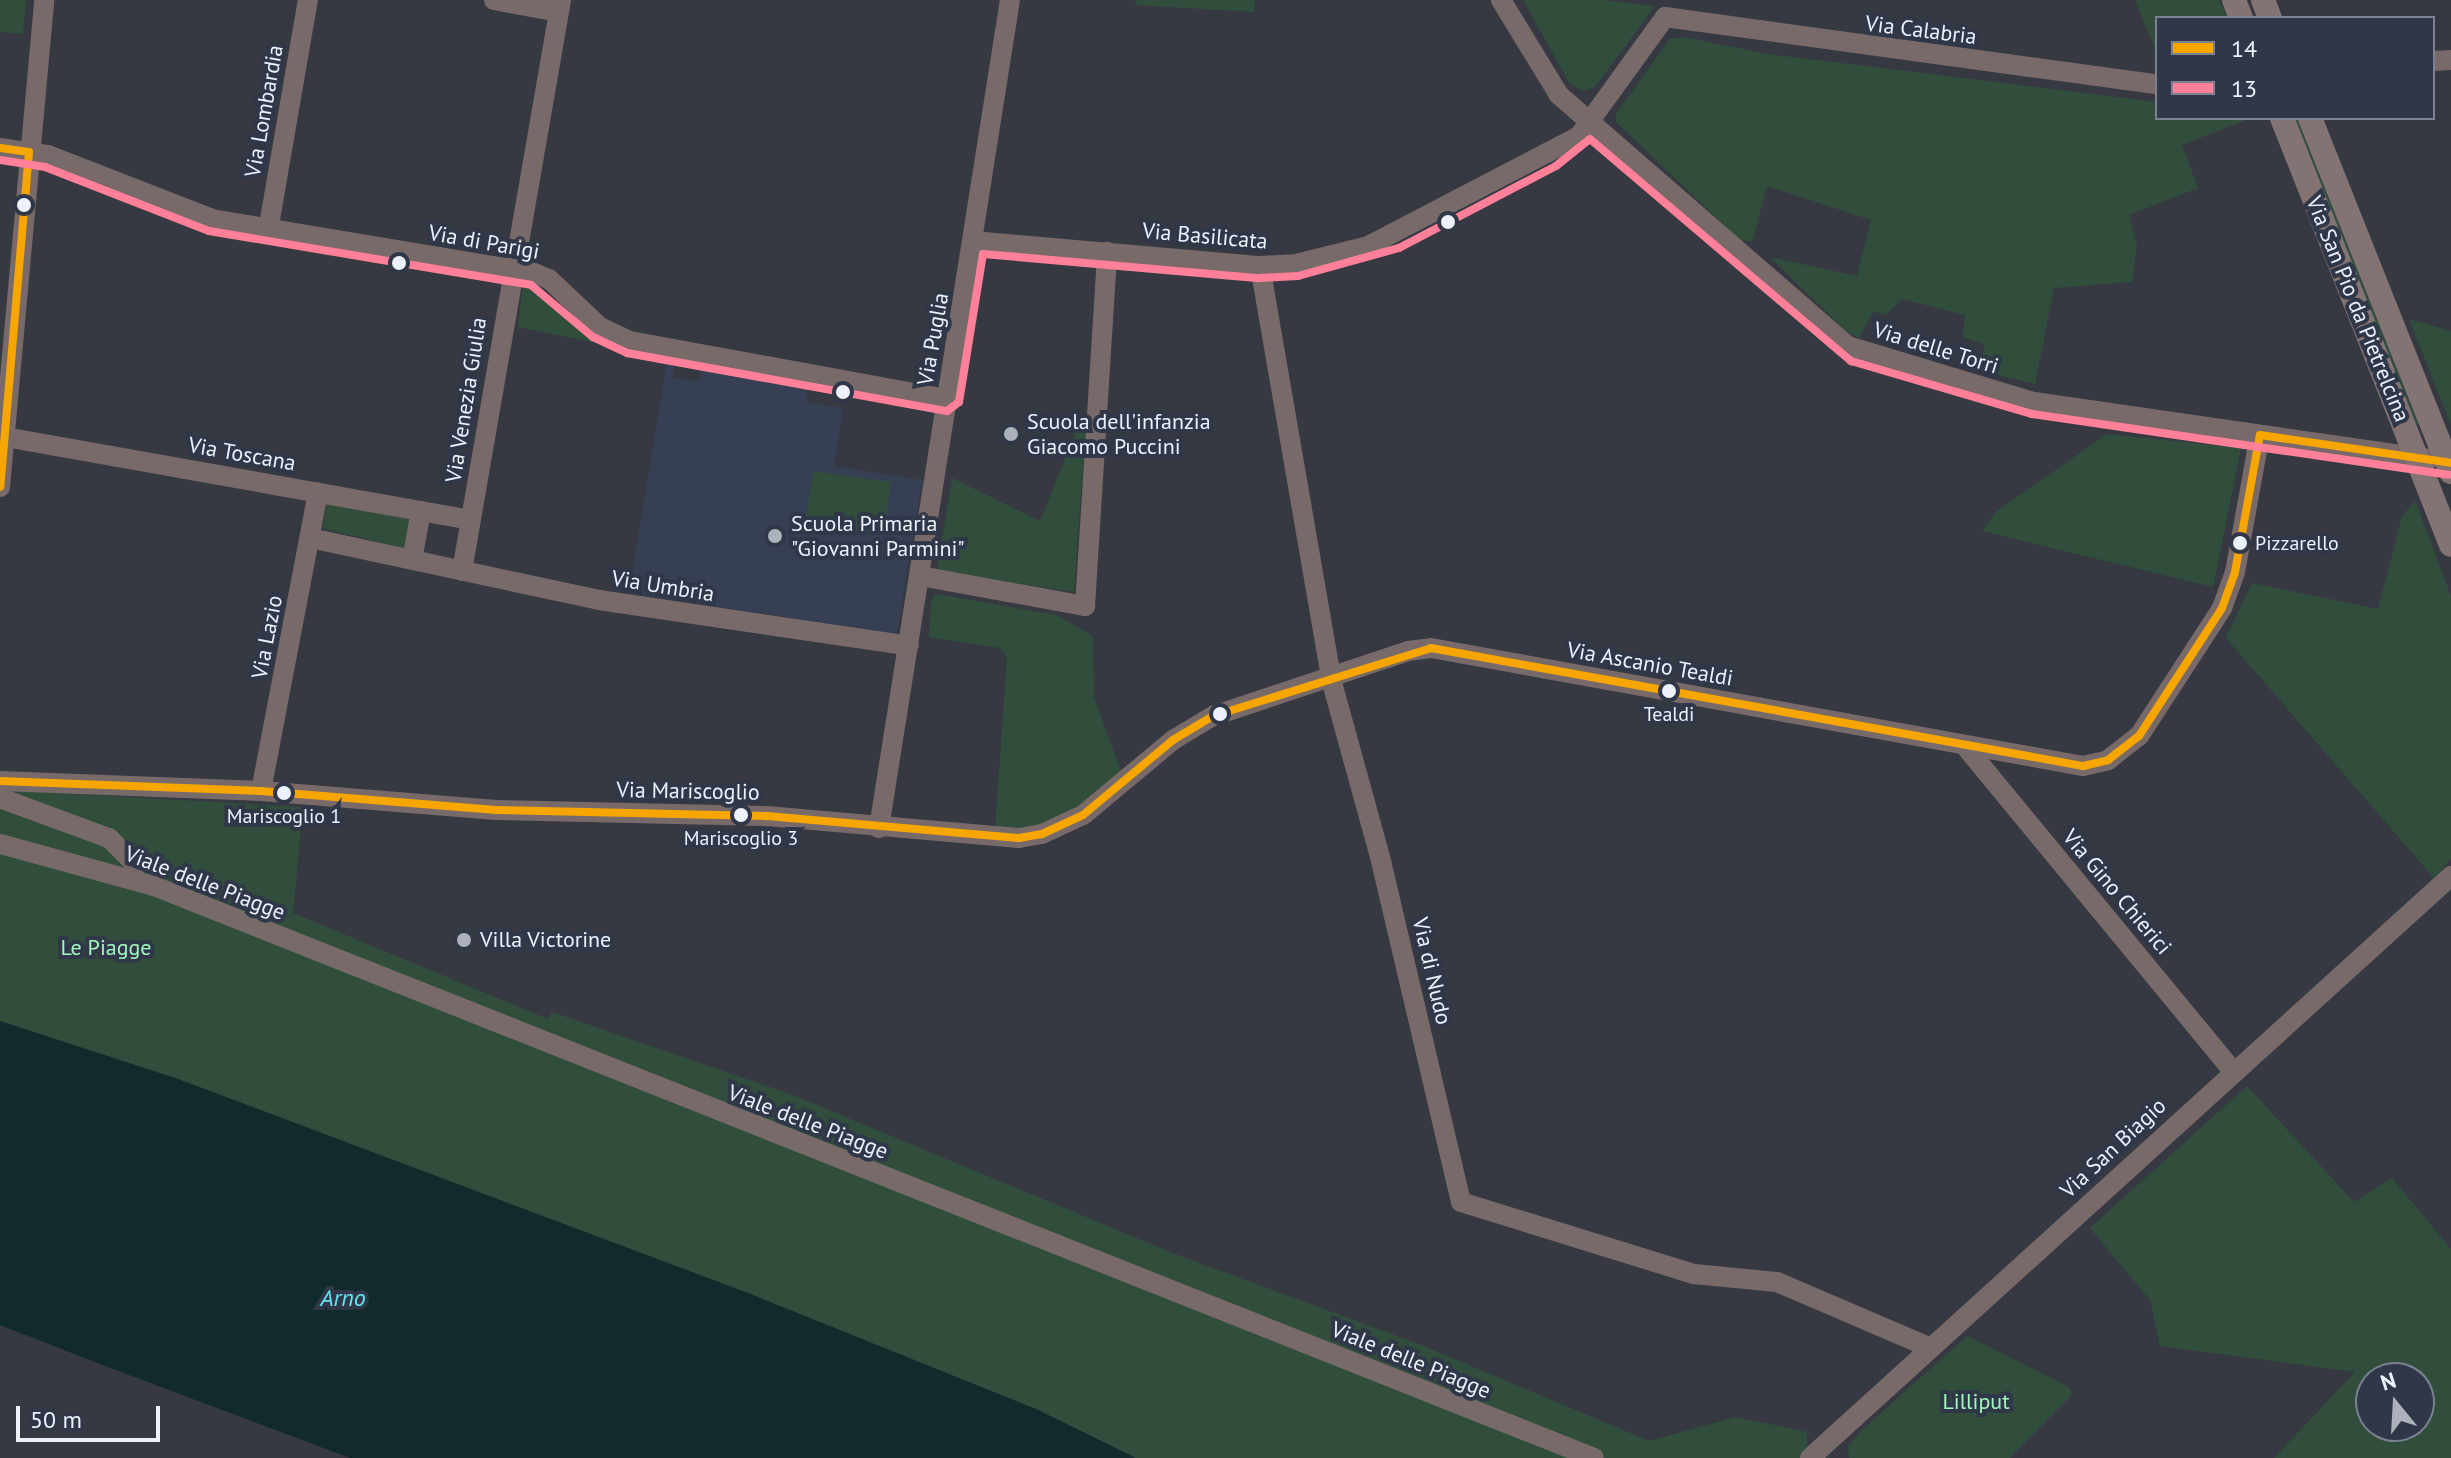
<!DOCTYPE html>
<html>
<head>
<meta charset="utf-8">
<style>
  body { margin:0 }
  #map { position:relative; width:2451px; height:1458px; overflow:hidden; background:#363942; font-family:"PT Sans",sans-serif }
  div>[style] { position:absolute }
  .built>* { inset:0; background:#373f55 }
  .green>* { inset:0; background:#314e3d }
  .water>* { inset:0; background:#112a2c }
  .minor>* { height:20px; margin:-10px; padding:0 10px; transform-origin:10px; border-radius:10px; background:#786a69 }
  .major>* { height:24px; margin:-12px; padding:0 12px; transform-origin:12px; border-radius:12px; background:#837373 }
  .bus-1>* { height:8px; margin:-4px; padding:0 4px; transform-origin:4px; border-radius:4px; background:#f7a600 }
  .bus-2>* { height:8px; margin:-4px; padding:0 4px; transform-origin:4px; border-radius:4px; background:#ff8098 }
  .dots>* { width:22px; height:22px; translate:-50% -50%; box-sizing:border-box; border:4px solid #303748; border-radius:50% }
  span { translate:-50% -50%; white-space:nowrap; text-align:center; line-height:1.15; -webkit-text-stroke:8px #303748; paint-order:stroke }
  .bus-label { font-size:20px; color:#ecf1fc }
  .left { translate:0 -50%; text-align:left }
  .street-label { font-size:22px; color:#ecf1fc }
  .poi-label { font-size:22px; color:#ecf1fc }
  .park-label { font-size:22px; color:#a1f8bf }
  .water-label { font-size:24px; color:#61e4ec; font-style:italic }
  .legend { position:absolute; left:2155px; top:16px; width:280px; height:104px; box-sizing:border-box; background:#303748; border:2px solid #7b8190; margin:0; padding:10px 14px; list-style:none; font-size:24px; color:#ecf1fc }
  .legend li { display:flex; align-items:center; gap:16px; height:40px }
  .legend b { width:40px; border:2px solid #7b8190 }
  .north { position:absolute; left:2355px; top:1362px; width:80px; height:80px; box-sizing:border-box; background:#303748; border:2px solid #7b8190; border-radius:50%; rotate:342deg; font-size:22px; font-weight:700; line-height:32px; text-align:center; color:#ecf1fc }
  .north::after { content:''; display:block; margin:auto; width:28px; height:36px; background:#acb1bb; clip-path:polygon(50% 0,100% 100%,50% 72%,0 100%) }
  .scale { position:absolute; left:16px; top:1406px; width:144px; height:36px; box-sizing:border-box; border:4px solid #ecf1fc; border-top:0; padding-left:10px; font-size:24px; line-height:28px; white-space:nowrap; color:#ecf1fc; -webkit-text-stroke:6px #303748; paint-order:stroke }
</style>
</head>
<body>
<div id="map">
  <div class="built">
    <i style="clip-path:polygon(667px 362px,674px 364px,672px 378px,700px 382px,702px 367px,808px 387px,806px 402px,843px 408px,834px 466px,922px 480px,897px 634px,629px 593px)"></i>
  </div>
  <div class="green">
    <i style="clip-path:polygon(0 0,26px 0,23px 34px,0 32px)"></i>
    <i style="clip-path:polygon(1136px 0,1255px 0,1254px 12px,1135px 5px)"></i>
    <i style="clip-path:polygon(1523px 0,1603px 0,1655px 6px,1595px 87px,1584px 91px,1570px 84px)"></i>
    <i style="clip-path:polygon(2135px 0,2219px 0,2227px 18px,2157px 18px,2157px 54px)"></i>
    <i style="clip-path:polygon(1683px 37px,1768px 54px,2157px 102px,2157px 118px,2251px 118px,2182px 145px,2198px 188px,2129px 215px,2137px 246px,2132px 282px,2054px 288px,2035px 384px,1978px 370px,1985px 345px,1963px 337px,1965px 315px,1902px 299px,1886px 315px,1874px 311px,1859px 338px,1846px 331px,1770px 257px,1857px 276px,1871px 220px,1767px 186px,1752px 242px,1740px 240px,1616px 122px,1616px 114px,1670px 39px)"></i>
    <i style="clip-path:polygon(2290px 118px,2300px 118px,2419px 424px,2415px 424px)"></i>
    <i style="clip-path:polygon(523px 286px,541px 289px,593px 342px,518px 327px)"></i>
    <i style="clip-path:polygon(2409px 319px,2451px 331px,2451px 425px)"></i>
    <i style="clip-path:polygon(1080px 422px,1086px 424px,1074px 592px,937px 571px,952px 478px,1040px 521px)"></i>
    <i style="clip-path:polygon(2107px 434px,2241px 448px,2213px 587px,1982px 531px,1997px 511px)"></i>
    <i style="clip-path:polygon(813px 471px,891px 482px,884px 536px,805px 525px)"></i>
    <i style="clip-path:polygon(2415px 501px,2451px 596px,2451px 859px,2434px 878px,2226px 638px,2252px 583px,2378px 609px,2402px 516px)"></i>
    <i style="clip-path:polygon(327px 503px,412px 520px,406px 549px,322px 528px)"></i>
    <i style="clip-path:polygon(936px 594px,1056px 615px,1093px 636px,1094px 698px,1121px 771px,1068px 815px,1029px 829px,995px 830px,1007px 658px,1000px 648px,929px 637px,931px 600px)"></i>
    <i style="clip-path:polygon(0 790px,303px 807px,293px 913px,548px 1019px,552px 1012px,793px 1095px,1170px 1252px,1419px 1344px,1649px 1441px,1736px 1417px,1807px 1432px,1806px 1458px,1136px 1458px,1036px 1409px,748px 1293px,178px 1079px,0 1021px)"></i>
    <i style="clip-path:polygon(evenodd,2247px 1086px,2354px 1202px,2392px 1178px,2451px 1249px,2451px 1458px,2274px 1458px,2355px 1372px,2160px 1346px,2150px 1300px,2090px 1228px,2247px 1086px,2371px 1378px,2419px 1378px,2419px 1426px,2371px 1426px,2371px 1378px)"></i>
    <i style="clip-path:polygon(1967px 1336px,2069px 1387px,2072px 1395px,2010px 1458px,1849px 1458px,1848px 1446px,1862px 1430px)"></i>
  </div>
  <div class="water">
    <i style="clip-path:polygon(0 1021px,178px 1079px,748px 1293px,1036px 1409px,1136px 1458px,350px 1458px,100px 1364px,0 1325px)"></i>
  </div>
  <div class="minor">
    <i style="left:494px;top:0;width:65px;rotate:10.6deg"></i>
    <i style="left:1501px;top:0;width:111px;rotate:58.6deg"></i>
    <i style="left:1559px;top:95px;width:383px;rotate:41deg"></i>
    <i style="left:1848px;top:346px;width:194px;rotate:16.8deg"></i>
    <i style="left:2034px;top:402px;width:399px;rotate:8.2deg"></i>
    <i style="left:2433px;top:61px;width:18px;rotate:-3deg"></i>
    <i style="left:0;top:148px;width:49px;rotate:8.3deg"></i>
    <i style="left:48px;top:155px;width:176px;rotate:21.3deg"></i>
    <i style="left:212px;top:219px;width:326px;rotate:9.5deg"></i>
    <i style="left:534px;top:273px;width:16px;rotate:22deg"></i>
    <i style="left:549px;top:279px;width:70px;rotate:43.3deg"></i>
    <i style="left:600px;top:327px;width:33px;rotate:25deg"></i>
    <i style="left:630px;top:341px;width:322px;rotate:10.4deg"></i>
    <i style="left:268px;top:231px;width:234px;rotate:-80.2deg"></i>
    <i style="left:973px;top:241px;width:288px;rotate:5deg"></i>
    <i style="left:1260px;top:266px;width:36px;rotate:-3deg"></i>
    <i style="left:1296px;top:264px;width:74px;rotate:-14deg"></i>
    <i style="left:1368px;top:246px;width:238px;rotate:-27.5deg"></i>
    <i style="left:1579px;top:136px;width:147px;rotate:-54.1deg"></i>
    <i style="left:1665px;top:17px;width:497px;rotate:7.8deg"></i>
    <i style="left:1260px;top:266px;width:419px;rotate:80.2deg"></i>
    <i style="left:1331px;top:679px;width:189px;rotate:74.6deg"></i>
    <i style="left:1381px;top:861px;width:350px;rotate:76.8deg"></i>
    <i style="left:1461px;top:1202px;width:244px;rotate:17.2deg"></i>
    <i style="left:1694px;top:1274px;width:83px;rotate:5.5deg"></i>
    <i style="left:1777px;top:1282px;width:165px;rotate:23.2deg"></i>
    <i style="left:5px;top:437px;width:473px;rotate:10.1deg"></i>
    <i style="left:0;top:487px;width:489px;rotate:-84.8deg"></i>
    <i style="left:310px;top:538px;width:296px;rotate:12.1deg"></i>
    <i style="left:599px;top:600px;width:313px;rotate:8.4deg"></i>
    <i style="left:412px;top:560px;width:50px;rotate:-79.6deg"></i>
    <i style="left:462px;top:571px;width:580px;rotate:-80.16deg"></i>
    <i style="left:920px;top:576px;width:168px;rotate:10.3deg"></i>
    <i style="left:1085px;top:606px;width:355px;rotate:-86.4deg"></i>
    <i style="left:1965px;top:746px;width:420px;rotate:50.5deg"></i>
    <i style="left:0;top:781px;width:261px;rotate:2.2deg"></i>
    <i style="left:261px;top:791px;width:236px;rotate:4.6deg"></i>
    <i style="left:496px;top:810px;width:271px;rotate:1.3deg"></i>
    <i style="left:767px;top:816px;width:253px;rotate:5deg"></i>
    <i style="left:1019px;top:838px;width:23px;rotate:-10deg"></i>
    <i style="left:1042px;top:834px;width:45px;rotate:-24.9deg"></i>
    <i style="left:1083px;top:815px;width:117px;rotate:-39.8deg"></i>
    <i style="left:1173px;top:740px;width:47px;rotate:-31deg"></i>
    <i style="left:1213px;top:716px;width:206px;rotate:-18.4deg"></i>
    <i style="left:1408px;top:651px;width:23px;rotate:-7deg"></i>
    <i style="left:1431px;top:648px;width:663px;rotate:10.26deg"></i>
    <i style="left:2083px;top:766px;width:26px;rotate:-13deg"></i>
    <i style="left:2108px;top:760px;width:39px;rotate:-38deg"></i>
    <i style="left:2139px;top:736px;width:153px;rotate:-57deg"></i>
    <i style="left:2222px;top:608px;width:38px;rotate:-70deg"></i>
    <i style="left:2235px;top:572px;width:139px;rotate:-79.7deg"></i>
    <i style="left:261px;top:791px;width:304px;rotate:-79.2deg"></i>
    <i style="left:0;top:798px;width:116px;rotate:20.2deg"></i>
    <i style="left:109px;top:838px;width:35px;rotate:45deg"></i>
    <i style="left:134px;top:863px;width:16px;rotate:90deg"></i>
    <i style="left:879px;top:828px;width:838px;rotate:-81.01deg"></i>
    <i style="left:0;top:844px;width:160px;rotate:15.3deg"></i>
    <i style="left:154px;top:886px;width:1549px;rotate:21.66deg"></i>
    <i style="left:1810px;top:1458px;width:866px;rotate:-42.24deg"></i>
  </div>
  <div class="major">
    <i style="left:2234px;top:0;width:19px;rotate:69deg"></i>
    <i style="left:2263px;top:0;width:19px;rotate:69deg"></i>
    <i style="left:2282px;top:118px;width:459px;rotate:68.4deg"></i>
    <i style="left:2310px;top:118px;width:381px;rotate:68.3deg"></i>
  </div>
  <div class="bus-1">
    <i style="left:0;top:148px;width:29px;rotate:8deg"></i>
    <i style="left:29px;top:152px;width:336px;rotate:94.9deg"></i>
    <i style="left:0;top:781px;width:261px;rotate:2.2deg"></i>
    <i style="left:261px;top:791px;width:236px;rotate:4.6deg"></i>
    <i style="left:496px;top:810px;width:271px;rotate:1.3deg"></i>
    <i style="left:767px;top:816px;width:253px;rotate:5deg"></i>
    <i style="left:1019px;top:838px;width:23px;rotate:-10deg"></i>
    <i style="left:1042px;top:834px;width:45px;rotate:-24.9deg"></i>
    <i style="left:1083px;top:815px;width:117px;rotate:-39.8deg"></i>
    <i style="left:1173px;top:740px;width:47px;rotate:-31deg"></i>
    <i style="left:1213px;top:716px;width:228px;rotate:-17.3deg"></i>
    <i style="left:1431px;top:648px;width:663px;rotate:10.26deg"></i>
    <i style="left:2083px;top:766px;width:26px;rotate:-13deg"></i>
    <i style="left:2108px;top:760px;width:39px;rotate:-38deg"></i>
    <i style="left:2139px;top:736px;width:153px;rotate:-57deg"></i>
    <i style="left:2222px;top:608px;width:38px;rotate:-70deg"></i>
    <i style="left:2235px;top:572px;width:139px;rotate:-79.7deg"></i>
    <i style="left:2260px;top:435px;width:193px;rotate:8.3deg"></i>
  </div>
  <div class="bus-2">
    <i style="left:0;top:160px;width:46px;rotate:8.8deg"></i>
    <i style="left:45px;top:167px;width:176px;rotate:21.3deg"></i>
    <i style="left:209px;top:231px;width:326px;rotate:9.5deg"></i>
    <i style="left:531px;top:285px;width:81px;rotate:40deg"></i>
    <i style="left:593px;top:337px;width:38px;rotate:25deg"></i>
    <i style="left:627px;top:353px;width:325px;rotate:10.3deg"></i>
    <i style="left:947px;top:411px;width:15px;rotate:-37deg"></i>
    <i style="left:959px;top:402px;width:150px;rotate:-80.8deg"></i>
    <i style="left:983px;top:254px;width:277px;rotate:5deg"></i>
    <i style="left:1259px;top:278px;width:39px;rotate:-3deg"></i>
    <i style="left:1298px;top:276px;width:105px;rotate:-15.5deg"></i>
    <i style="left:1399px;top:248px;width:177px;rotate:-27.6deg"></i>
    <i style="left:1556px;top:166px;width:43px;rotate:-38.5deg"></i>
    <i style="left:1590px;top:139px;width:343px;rotate:40.4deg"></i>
    <i style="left:1851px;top:361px;width:189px;rotate:16.3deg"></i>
    <i style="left:2032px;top:414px;width:421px;rotate:8.3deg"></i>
  </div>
  <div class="dots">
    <i style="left:24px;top:205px;background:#ecf1fc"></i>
    <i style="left:1448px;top:222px;background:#ecf1fc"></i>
    <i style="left:399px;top:263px;background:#ecf1fc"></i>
    <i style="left:843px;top:392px;background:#ecf1fc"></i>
    <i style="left:1011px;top:434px;background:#acb1bb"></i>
    <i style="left:775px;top:536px;background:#acb1bb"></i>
    <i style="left:2240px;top:543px;background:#ecf1fc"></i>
    <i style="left:1669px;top:691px;background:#ecf1fc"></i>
    <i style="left:1220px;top:714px;background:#ecf1fc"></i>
    <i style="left:284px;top:793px;background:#ecf1fc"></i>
    <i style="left:741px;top:815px;background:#ecf1fc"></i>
    <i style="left:464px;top:940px;background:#acb1bb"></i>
  </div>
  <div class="bus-label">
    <span class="left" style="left:2255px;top:543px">Pizzarello</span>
    <span style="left:1669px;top:714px">Tealdi</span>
    <span style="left:284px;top:816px">Mariscoglio 1</span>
    <span style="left:741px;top:838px">Mariscoglio 3</span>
  </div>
  <div class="street-label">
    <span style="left:1921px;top:30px;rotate:7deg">Via Calabria</span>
    <span style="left:264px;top:111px;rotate:-80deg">Via Lombardia</span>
    <span style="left:1205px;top:236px;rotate:5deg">Via Basilicata</span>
    <span style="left:484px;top:242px;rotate:10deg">Via di Parigi</span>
    <span style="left:2358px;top:309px;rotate:68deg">Via San Pio da Pietrelcina</span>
    <span style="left:933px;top:339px;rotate:-80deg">Via Puglia</span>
    <span style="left:1936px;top:348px;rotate:17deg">Via delle Torri</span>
    <span style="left:466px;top:400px;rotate:-81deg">Via Venezia Giulia</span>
    <span style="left:242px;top:454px;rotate:10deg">Via Toscana</span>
    <span style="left:663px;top:586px;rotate:9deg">Via Umbria</span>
    <span style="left:267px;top:637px;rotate:-79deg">Via Lazio</span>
    <span style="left:1650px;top:664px;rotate:10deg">Via Ascanio Tealdi</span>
    <span style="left:688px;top:791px;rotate:1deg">Via Mariscoglio</span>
    <span style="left:205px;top:883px;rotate:21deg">Viale delle Piagge</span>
    <span style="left:2117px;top:892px;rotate:50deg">Via Gino Chierici</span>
    <span style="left:1432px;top:971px;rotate:77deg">Via di Nudo</span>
    <span style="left:808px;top:1122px;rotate:21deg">Viale delle Piagge</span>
    <span style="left:2113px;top:1148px;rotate:-43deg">Via San Biagio</span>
    <span style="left:1411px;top:1360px;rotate:22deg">Viale delle Piagge</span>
  </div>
  <div class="poi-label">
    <span class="left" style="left:1027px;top:434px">Scuola dell'infanzia<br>Giacomo Puccini</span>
    <span class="left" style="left:791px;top:536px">Scuola Primaria<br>"Giovanni Parmini"</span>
    <span class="left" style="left:480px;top:940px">Villa Victorine</span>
  </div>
  <div class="park-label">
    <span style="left:106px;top:948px">Le Piagge</span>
    <span style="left:1976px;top:1402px">Lilliput</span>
  </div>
  <div class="water-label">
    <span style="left:343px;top:1298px">Arno</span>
  </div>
  <ul class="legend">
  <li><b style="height:10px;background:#f7a600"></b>14</li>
  <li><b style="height:10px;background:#ff8098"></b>13</li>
  </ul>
  <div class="north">N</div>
  <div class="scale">50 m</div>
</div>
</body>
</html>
